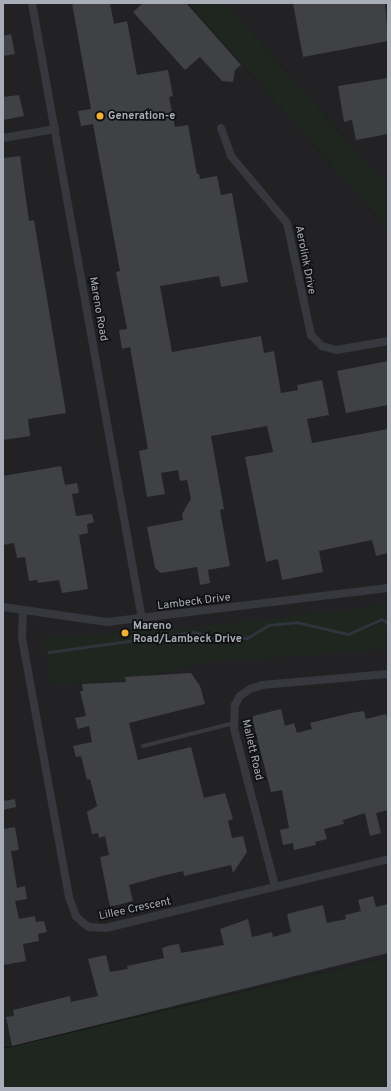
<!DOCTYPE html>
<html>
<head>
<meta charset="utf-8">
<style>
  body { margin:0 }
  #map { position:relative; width:391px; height:1091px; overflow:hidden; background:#161618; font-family:Overpass,sans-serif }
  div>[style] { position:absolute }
  .built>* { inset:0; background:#222225 }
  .green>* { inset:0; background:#1e261f }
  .stream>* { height:3px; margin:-1.5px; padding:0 1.5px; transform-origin:1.5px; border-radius:1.5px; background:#2c353c }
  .building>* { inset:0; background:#404145 }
  .service>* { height:4px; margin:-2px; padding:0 2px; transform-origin:2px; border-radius:2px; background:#37383d }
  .minor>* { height:8px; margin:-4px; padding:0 4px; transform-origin:4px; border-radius:4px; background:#37383d }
  .dots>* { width:11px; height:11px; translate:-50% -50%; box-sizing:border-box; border:2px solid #111113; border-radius:50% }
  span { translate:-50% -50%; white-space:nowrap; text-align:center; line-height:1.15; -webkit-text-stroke:3.5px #111113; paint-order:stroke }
  .poi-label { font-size:11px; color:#a8adb8; font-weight:700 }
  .left { translate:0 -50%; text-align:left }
  .street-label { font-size:11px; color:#a8adb8 }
  .frame { position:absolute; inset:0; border:4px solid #a8adb8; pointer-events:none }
</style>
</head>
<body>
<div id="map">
  <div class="built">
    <i style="clip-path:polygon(3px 3px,188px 3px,388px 229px,388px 957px,3px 1048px)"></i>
    <i style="clip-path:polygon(226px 3px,388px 3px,388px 187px)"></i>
  </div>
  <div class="green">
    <i style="clip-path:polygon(188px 3px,226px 3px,388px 187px,388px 229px)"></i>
    <i style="clip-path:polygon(388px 602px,388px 648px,383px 649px,201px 663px,123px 681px,52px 683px,43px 638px,186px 628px,369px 607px)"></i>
    <i style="clip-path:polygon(388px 957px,388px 1088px,3px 1088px,3px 1049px)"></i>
  </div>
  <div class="stream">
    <i style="left:49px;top:652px;width:146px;rotate:-7.9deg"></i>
    <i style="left:194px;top:632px;width:29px;rotate:16deg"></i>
    <i style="left:222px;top:640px;width:25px;rotate:-5deg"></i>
    <i style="left:247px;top:638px;width:26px;rotate:-31deg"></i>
    <i style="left:269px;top:625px;width:27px;rotate:-6deg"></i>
    <i style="left:296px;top:622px;width:53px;rotate:13deg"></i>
    <i style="left:348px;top:634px;width:36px;rotate:-24deg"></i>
    <i style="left:381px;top:619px;width:8px;rotate:30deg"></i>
  </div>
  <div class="building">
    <i style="clip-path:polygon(72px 3px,110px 3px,114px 24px,127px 21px,137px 75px,168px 70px,173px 96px,169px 97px,175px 127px,188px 125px,197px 174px,199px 174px,200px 179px,217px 176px,221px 195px,232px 193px,248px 282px,221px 287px,219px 276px,160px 286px,172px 352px,261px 336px,264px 353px,274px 351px,281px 393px,298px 390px,297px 385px,322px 380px,329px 415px,307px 419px,312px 443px,388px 429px,388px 553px,376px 556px,372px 540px,319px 551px,323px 572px,282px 580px,278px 559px,266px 562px,245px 457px,273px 452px,267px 426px,211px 436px,224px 509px,220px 510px,230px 566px,208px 570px,210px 583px,200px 585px,197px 567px,161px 573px,155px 568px,147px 527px,183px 520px,182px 514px,191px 499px,187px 480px,180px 481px,178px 470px,161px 473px,165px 494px,147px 497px,139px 451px,148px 449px,130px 347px,122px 349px,119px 330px,127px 329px,116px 272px,120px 271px,93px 124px,81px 126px,78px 111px,91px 109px)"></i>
    <i style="clip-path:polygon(143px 3px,186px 3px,241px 65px,235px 70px,233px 82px,222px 81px,200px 57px,185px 70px,133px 12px)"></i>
    <i style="clip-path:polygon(293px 3px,385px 3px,388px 41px,303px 57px)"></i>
    <i style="clip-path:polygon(11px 34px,15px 54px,3px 56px,3px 36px)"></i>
    <i style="clip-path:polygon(388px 78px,388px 134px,356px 140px,352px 120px,344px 122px,338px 86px)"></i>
    <i style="clip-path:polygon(19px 95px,24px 116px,3px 120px,3px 97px)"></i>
    <i style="clip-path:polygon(20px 156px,29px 221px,34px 220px,66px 413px,28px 419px,30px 436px,3px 440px,3px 158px)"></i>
    <i style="clip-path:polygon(388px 361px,388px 405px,346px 413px,337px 371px)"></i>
    <i style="clip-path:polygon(61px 466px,65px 485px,77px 483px,79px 493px,72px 494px,76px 516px,92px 514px,94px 522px,87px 524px,88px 533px,79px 535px,88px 589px,62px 593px,59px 580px,38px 583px,37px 580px,29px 581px,25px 557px,17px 558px,14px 543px,3px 545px,3px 476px)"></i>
    <i style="clip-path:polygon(191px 673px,200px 686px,205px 704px,129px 723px,138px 760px,191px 747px,204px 798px,225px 793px,233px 819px,228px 821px,232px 838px,243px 836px,247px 852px,233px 873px,231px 865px,184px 876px,183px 871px,158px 877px,129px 885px,133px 901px,110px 907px,100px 857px,109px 855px,105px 836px,99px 838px,98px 833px,92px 834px,87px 812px,97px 806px,90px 779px,87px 780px,81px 756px,76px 757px,73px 746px,92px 742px,89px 726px,78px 729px,75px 718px,86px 716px,80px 691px,83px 691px,82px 684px,126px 682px,125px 677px)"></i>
    <i style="clip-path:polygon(281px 709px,285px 726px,294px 723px,297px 733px,312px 729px,310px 723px,351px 713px,364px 711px,366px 719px,386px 714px,388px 723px,388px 810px,376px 813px,381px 833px,370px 836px,365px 813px,343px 820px,344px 824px,324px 829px,327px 839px,315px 842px,316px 845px,294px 850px,293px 843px,283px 845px,280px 830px,289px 828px,282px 790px,271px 792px,253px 722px,253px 716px)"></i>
    <i style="clip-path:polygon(15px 799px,16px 807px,3px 810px,3px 801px)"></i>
    <i style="clip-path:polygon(15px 827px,19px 850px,11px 851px,17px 888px,25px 886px,27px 899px,15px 901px,19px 919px,35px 916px,36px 922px,44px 921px,47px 932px,38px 934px,39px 941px,23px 944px,26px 961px,3px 965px,3px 829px)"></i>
    <i style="clip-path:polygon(373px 896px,376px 907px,388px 904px,388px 953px,12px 1046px,6px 1017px,14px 1016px,13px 1010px,70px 996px,71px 1002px,98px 996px,88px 959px,106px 955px,110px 972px,128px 969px,127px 966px,164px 958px,162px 948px,171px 945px,179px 944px,181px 953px,224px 945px,220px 929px,248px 919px,252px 937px,272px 932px,273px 937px,291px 932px,287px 914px,323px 905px,327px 923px,346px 919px,345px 915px,361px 911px,358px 900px)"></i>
  </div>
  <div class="service">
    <i style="left:143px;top:746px;width:94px;rotate:-14.2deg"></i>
  </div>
  <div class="minor">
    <i style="left:32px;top:3px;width:626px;rotate:79.88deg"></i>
    <i style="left:221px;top:128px;width:30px;rotate:70deg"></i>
    <i style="left:231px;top:156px;width:87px;rotate:50.1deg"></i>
    <i style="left:287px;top:223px;width:115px;rotate:77.9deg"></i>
    <i style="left:311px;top:335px;width:16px;rotate:45deg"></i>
    <i style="left:322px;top:346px;width:15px;rotate:16deg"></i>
    <i style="left:336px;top:350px;width:53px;rotate:-9.8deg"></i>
    <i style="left:3px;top:138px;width:53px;rotate:-9.8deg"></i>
    <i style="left:3px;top:607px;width:105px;rotate:8.2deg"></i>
    <i style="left:107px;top:622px;width:283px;rotate:-6.9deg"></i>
    <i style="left:23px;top:610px;width:28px;rotate:92deg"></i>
    <i style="left:22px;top:638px;width:263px;rotate:79.7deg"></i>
    <i style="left:69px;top:897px;width:20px;rotate:70deg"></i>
    <i style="left:76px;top:916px;width:8px;rotate:45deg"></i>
    <i style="left:82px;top:922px;width:9px;rotate:36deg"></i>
    <i style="left:89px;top:927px;width:17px;rotate:3deg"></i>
    <i style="left:106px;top:928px;width:290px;rotate:-13.7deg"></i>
    <i style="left:275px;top:886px;width:162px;rotate:-104.6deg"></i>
    <i style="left:234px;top:729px;width:24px;rotate:-88deg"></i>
    <i style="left:235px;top:705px;width:10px;rotate:-61deg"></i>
    <i style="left:240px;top:696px;width:12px;rotate:-35deg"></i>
    <i style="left:250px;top:689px;width:13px;rotate:-18deg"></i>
    <i style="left:262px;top:685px;width:126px;rotate:-5deg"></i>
  </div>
  <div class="dots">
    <i style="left:100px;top:116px;background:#f2b134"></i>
    <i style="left:125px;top:633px;background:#f2b134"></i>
  </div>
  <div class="poi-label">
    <span class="left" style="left:108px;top:116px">Generation-e</span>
    <span class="left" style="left:133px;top:633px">Mareno<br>Road/Lambeck Drive</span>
  </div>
  <div class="street-label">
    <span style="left:305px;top:260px;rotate:79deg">Aerolink Drive</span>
    <span style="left:98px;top:309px;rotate:80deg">Mareno Road</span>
    <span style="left:194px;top:602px;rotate:-7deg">Lambeck Drive</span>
    <span style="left:252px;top:750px;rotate:77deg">Mallett Road</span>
    <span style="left:135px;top:909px;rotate:-12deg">Lillee Crescent</span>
  </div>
  <div class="frame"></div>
</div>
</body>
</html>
